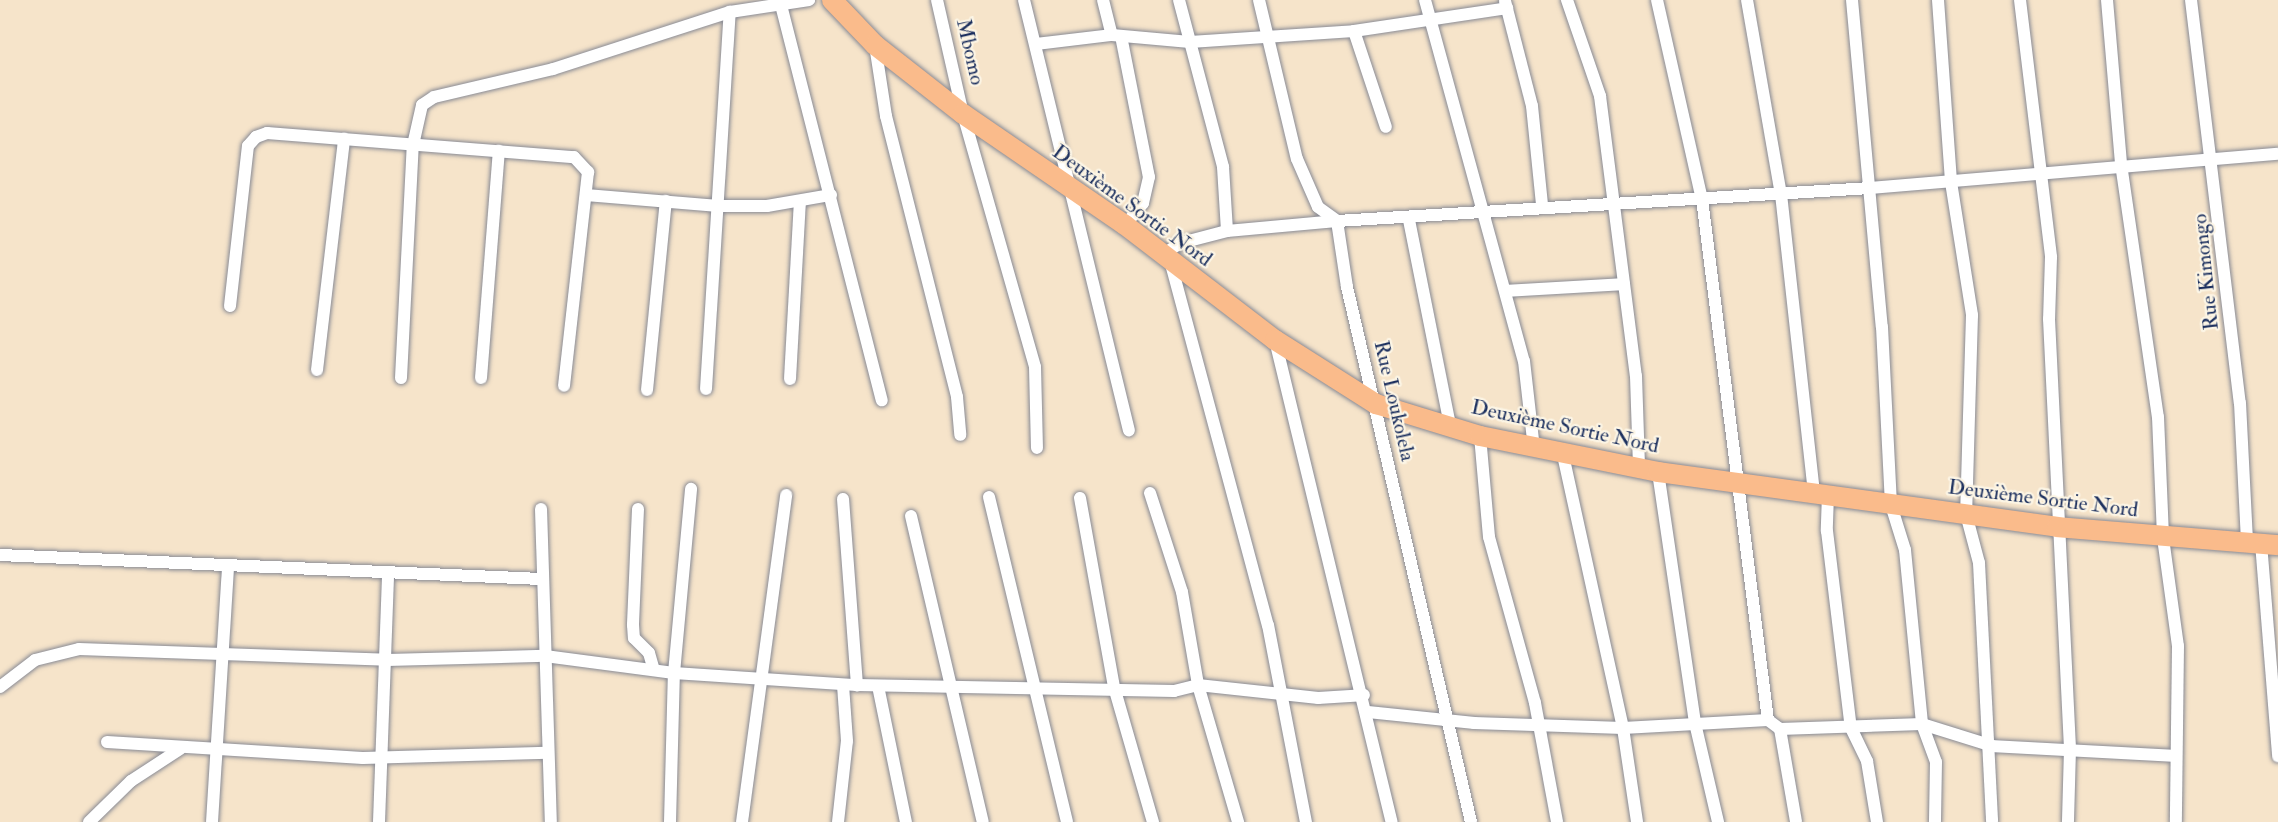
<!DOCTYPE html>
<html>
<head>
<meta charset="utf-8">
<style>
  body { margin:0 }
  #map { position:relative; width:2278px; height:822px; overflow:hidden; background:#f6e4ca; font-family:"IM FELL Double Pica",serif }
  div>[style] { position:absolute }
  .roads { filter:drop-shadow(0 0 2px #888a94) drop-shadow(0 0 2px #888a94) }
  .street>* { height:12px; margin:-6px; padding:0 6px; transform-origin:6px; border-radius:6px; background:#fff }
  .primary>* { height:20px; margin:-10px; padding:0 10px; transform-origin:10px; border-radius:10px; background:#fabb8b }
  span { translate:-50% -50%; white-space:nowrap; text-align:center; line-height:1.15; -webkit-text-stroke:4.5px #fcf5e5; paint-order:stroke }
  .street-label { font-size:21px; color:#1b2f5e }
</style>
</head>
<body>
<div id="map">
  <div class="roads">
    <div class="street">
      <i style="left:937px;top:0;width:117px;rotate:77.2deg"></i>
      <i style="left:963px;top:114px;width:263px;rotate:74.1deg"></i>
      <i style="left:1035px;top:367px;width:81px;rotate:88.6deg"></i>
      <i style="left:1024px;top:0;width:443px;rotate:76.3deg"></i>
      <i style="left:1103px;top:0;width:36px;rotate:76deg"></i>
      <i style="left:1179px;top:0;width:173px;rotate:75.2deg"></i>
      <i style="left:1223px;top:167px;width:64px;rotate:86.4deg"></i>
      <i style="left:1259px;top:0;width:163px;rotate:76.6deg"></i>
      <i style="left:1297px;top:159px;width:52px;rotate:66.4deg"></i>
      <i style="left:1318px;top:207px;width:24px;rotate:36deg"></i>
      <i style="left:1337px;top:221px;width:67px;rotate:81.4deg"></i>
      <i style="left:1347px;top:287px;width:549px;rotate:76.95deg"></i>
      <i style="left:1425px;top:0;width:374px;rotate:74.7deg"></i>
      <i style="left:1524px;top:361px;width:89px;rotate:83.5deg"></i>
      <i style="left:1567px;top:0;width:102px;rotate:71deg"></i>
      <i style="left:1600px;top:96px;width:282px;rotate:82.7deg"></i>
      <i style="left:1636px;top:376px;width:92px;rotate:88.1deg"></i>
      <i style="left:1657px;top:0;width:204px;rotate:77.3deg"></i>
      <i style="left:1702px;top:199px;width:525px;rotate:82.78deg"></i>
      <i style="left:1747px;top:0;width:197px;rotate:80.1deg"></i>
      <i style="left:1781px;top:194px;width:300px;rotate:83.7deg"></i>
      <i style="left:1852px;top:0;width:328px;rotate:84.8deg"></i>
      <i style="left:1882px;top:327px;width:178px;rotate:87.1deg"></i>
      <i style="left:1891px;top:505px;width:47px;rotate:72.7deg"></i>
      <i style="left:1905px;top:550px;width:175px;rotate:84.4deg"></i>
      <i style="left:1922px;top:724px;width:40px;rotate:69.8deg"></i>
      <i style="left:1936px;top:762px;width:60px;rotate:91deg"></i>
      <i style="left:1938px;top:0;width:182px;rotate:85.9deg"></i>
      <i style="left:1951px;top:182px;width:135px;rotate:81deg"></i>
      <i style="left:1972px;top:315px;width:199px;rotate:91.7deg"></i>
      <i style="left:1966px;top:514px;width:51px;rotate:75.1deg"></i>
      <i style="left:1979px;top:563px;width:259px;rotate:87.1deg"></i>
      <i style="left:2020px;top:0;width:259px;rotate:83.1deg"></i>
      <i style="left:2051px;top:257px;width:62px;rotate:91.8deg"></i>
      <i style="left:2049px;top:319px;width:431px;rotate:87.2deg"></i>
      <i style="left:2070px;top:749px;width:73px;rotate:91.6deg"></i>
      <i style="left:2107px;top:0;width:165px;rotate:85.1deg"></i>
      <i style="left:2121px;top:164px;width:256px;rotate:81.7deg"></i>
      <i style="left:2158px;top:417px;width:121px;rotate:87.6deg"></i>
      <i style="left:2163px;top:538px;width:109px;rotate:82.1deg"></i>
      <i style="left:2178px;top:646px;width:176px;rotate:90.7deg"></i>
      <i style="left:2191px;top:0;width:406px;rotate:83.1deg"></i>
      <i style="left:2240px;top:403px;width:139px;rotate:87.1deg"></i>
      <i style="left:1505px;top:1px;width:108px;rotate:75.6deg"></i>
      <i style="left:1532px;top:106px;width:100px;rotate:84.2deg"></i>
      <i style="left:781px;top:5px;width:408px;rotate:75.7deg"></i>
      <i style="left:1354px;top:31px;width:101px;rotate:71.6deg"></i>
      <i style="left:1121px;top:36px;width:144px;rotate:78.8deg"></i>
      <i style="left:1149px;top:177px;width:27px;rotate:103deg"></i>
      <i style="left:1143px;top:203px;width:28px;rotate:129deg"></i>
      <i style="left:1036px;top:44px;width:77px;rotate:-6.8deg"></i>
      <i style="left:1112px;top:35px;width:78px;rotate:5.1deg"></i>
      <i style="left:1190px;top:42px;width:164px;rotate:-3.8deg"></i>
      <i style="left:1354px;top:31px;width:155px;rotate:-8.5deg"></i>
      <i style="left:875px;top:45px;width:72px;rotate:81.2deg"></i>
      <i style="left:886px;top:116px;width:290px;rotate:75.8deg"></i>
      <i style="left:957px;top:397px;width:38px;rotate:85deg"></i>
      <i style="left:586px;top:195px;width:133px;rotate:4.7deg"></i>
      <i style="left:719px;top:206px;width:48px"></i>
      <i style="left:767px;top:206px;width:65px;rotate:-9.8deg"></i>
      <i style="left:1409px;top:220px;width:209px;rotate:78.7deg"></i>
      <i style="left:1160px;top:256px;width:25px;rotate:-32deg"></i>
      <i style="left:1181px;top:243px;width:48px;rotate:-14.6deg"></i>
      <i style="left:1227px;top:231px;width:110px;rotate:-5.2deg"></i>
      <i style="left:1337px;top:221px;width:534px;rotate:-3.54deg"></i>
      <i style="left:1870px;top:188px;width:409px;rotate:-4.8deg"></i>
      <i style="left:1171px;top:264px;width:374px;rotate:75deg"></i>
      <i style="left:1268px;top:625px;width:201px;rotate:79.1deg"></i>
      <i style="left:1506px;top:291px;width:118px;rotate:-3.4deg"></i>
      <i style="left:230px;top:306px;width:161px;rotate:-83.6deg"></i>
      <i style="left:248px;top:146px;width:12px;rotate:-48deg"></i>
      <i style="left:256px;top:137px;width:12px;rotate:-20deg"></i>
      <i style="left:267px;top:133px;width:308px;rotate:4.5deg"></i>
      <i style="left:574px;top:157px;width:21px;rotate:47deg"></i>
      <i style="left:588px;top:172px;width:215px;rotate:96.4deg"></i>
      <i style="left:1275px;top:340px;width:496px;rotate:76.4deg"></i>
      <i style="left:317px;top:370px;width:233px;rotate:-83.3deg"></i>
      <i style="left:401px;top:378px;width:233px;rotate:-87.1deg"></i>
      <i style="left:413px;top:145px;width:41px;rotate:-77.3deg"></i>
      <i style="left:422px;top:105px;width:14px;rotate:-34deg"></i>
      <i style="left:434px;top:97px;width:122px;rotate:-13.2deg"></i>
      <i style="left:553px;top:69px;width:186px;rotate:-17.9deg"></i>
      <i style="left:481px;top:378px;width:228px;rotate:-85.5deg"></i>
      <i style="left:790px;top:379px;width:177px;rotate:-86.8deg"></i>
      <i style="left:706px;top:389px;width:378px;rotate:-86.4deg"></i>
      <i style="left:730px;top:12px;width:80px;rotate:-8.6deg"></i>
      <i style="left:647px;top:390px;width:190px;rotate:-84.3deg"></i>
      <i style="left:1480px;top:436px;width:101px;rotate:84.9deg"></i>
      <i style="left:1489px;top:537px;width:172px;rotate:74.5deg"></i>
      <i style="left:1535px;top:703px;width:121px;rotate:79.5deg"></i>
      <i style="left:1563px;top:455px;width:280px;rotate:77.6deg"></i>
      <i style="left:1623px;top:728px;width:95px;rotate:81.5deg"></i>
      <i style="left:1658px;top:472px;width:254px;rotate:81.6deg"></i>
      <i style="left:1695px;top:723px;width:102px;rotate:76.9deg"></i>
      <i style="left:1150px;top:493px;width:104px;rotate:72.1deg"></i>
      <i style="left:1182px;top:592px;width:94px;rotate:80.2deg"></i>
      <i style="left:1198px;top:685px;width:143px;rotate:73.7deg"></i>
      <i style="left:1828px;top:494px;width:37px;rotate:92deg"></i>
      <i style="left:1827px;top:531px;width:198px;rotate:83.1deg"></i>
      <i style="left:1851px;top:728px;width:37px;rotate:64deg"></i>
      <i style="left:1867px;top:761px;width:62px;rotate:80.7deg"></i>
      <i style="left:989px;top:497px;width:334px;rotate:76.5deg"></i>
      <i style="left:1080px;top:498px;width:192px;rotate:79.8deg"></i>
      <i style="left:1114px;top:687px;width:141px;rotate:73.9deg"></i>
      <i style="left:843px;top:499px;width:187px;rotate:85.7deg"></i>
      <i style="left:541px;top:509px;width:313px;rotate:88.2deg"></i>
      <i style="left:638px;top:509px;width:116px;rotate:92.5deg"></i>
      <i style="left:633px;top:625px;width:13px;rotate:86deg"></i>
      <i style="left:634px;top:638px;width:21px;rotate:45deg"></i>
      <i style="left:649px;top:653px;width:15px;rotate:74deg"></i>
      <i style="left:911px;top:516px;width:314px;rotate:76.8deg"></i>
      <i style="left:2261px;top:543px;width:214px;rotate:85.4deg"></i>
      <i style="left:0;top:555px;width:543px;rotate:2.54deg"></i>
      <i style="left:878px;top:686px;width:139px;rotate:78.4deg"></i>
      <i style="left:0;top:687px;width:44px;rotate:-37.6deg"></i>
      <i style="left:35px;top:660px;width:45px;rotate:-14deg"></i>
      <i style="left:79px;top:649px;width:308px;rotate:2deg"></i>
      <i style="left:387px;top:660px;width:158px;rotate:-1.5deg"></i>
      <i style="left:545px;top:656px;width:130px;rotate:7.5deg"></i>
      <i style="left:674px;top:673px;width:183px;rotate:3.8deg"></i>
      <i style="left:857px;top:685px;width:317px;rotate:1.1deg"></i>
      <i style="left:1174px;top:691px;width:25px;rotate:-14deg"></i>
      <i style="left:1198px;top:685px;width:121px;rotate:6.2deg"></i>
      <i style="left:1318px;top:698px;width:46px;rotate:-3.7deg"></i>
      <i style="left:1368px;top:712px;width:107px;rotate:5.9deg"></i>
      <i style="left:1474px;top:723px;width:149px;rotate:1.9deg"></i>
      <i style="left:1623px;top:728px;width:145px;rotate:-3.2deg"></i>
      <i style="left:1768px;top:720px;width:15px;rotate:37deg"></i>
      <i style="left:1780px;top:729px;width:142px;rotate:-2deg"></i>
      <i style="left:1922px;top:724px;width:73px;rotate:17.4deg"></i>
      <i style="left:1992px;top:746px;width:184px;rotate:3.1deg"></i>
      <i style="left:1780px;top:729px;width:94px;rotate:80.2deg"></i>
      <i style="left:107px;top:742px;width:256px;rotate:3.6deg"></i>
      <i style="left:363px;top:758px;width:184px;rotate:-1.6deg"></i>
      <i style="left:89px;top:822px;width:59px;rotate:-44.3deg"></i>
      <i style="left:131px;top:781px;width:59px;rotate:-33.1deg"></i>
      <i style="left:212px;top:822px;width:256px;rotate:-86.4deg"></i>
      <i style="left:379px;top:822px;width:249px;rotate:-87.9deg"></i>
      <i style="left:670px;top:822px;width:149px;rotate:-88.5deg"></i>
      <i style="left:674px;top:673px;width:185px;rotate:-84.7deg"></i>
      <i style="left:742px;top:822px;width:330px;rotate:-82.3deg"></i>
      <i style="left:838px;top:822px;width:81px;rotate:-83.7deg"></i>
      <i style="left:847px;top:741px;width:56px;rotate:-94.1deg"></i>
    </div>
    <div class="primary">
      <i style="left:832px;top:0;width:62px;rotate:46.3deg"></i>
      <i style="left:875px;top:45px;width:112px;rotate:38.1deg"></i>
      <i style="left:963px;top:114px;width:196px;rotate:34.4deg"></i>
      <i style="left:1125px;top:225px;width:189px;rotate:37.5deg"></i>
      <i style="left:1275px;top:340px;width:120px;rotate:32.4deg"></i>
      <i style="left:1376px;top:404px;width:109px;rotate:17.1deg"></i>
      <i style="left:1480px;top:436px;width:182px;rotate:11.4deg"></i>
      <i style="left:1658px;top:472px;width:403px;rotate:7.8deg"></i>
      <i style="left:2057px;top:527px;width:222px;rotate:4.7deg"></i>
    </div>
  </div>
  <div class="street-label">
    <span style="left:970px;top:52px;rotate:77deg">Mbomo</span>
    <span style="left:1132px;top:206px;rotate:36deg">Deuxième Sortie Nord</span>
    <span style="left:2206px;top:272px;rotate:-96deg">Rue Kimongo</span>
    <span style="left:1394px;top:401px;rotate:77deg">Rue Loukolela</span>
    <span style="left:1565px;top:427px;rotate:12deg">Deuxième Sortie Nord</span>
    <span style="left:2043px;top:499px;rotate:7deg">Deuxième Sortie Nord</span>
  </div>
</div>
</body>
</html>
